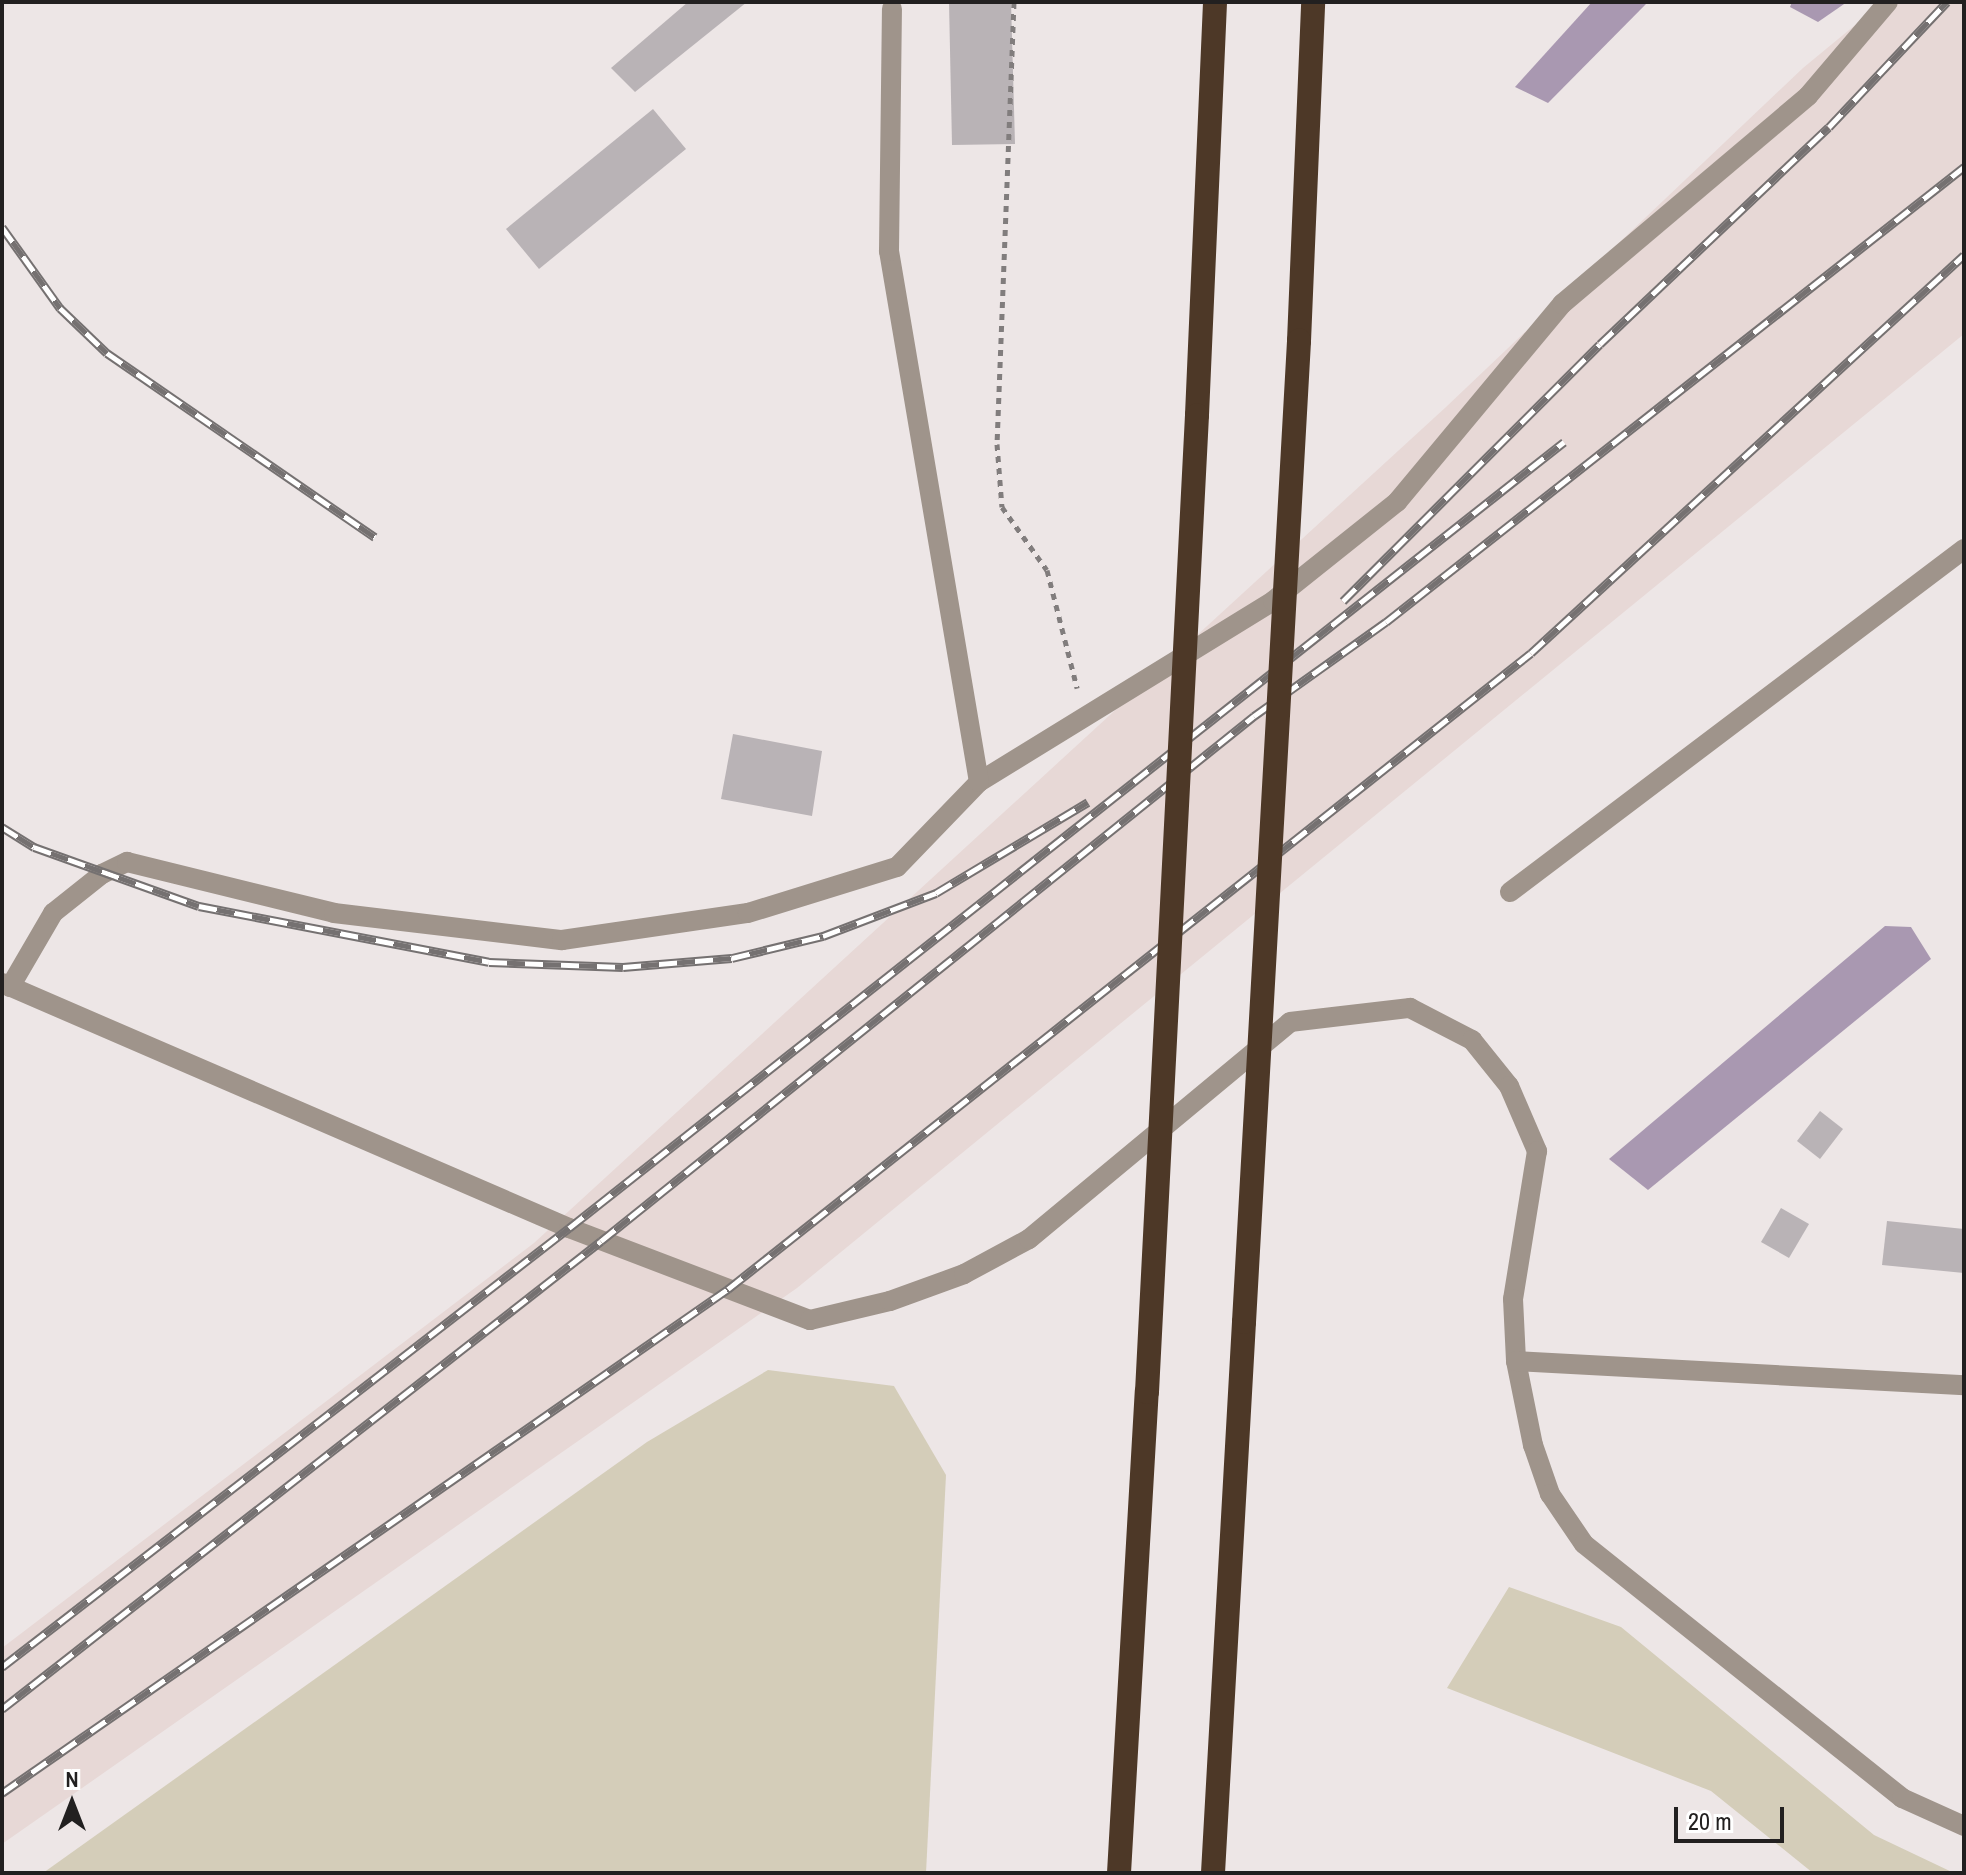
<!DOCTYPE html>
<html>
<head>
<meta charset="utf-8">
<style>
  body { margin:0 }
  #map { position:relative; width:1966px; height:1875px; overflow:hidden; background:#ede6e6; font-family:"Archivo Narrow",sans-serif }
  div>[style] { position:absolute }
  .built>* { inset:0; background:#e7d8d6 }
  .green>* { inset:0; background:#d4cdb9 }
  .water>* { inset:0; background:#a998b1 }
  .building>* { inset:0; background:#b9b3b6 }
  .path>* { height:5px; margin-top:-2.5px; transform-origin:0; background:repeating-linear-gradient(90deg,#817d7d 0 6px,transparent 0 12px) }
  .minor>* { height:20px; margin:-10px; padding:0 10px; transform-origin:10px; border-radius:10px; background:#9f948b }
  .highway>* { height:24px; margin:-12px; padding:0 12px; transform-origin:12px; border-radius:12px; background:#4d3827 }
  .rail>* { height:9px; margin-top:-4.5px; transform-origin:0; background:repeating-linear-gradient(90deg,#fff 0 18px,#757171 0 36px); box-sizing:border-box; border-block:2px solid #757171 }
  .highway-bridge>* { height:24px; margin:-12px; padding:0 12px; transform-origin:12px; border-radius:12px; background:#4d3827 }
  span { translate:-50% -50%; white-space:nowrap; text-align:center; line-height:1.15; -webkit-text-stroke:8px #fff; paint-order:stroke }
  .frame { position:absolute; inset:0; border:4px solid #222020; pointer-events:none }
  .north { position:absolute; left:32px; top:1763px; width:80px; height:80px; -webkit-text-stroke:6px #fff; paint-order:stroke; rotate:0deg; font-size:22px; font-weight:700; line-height:32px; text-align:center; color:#222020 }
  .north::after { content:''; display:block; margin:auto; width:28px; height:36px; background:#222020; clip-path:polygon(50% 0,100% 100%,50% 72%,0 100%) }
  .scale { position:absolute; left:1674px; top:1807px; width:110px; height:36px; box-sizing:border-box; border:4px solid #222020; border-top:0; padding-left:10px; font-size:24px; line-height:28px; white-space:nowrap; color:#222020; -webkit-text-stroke:6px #fff; paint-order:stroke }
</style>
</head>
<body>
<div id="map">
  <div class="built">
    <i style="clip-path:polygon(1883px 2px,1964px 2px,1964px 334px,797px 1288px,2px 1844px,2px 1648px,534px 1243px,1446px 407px,1803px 68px)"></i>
  </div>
  <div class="green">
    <i style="clip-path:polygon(768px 1370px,894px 1386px,946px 1475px,926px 1873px,43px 1873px,647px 1442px)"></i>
    <i style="clip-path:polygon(1509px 1587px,1621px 1627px,1874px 1835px,1954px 1873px,1813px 1873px,1711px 1791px,1447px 1688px)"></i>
  </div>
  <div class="water">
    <i style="clip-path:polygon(1592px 2px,1648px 2px,1548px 103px,1515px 87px)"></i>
    <i style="clip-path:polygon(1792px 2px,1847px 2px,1818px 22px,1790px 7px)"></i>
    <i style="clip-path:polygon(1885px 926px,1911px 927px,1931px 959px,1648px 1190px,1609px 1159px)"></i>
  </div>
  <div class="building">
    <i style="clip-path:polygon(688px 2px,747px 2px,635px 92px,611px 68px)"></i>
    <i style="clip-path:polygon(949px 2px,1011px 2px,1015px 144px,952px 145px)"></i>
    <i style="clip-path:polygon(653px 109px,686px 149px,539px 269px,506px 229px)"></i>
    <i style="clip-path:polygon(733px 734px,822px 751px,812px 816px,721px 799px)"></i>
    <i style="clip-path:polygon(1820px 1111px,1843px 1129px,1820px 1159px,1797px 1141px)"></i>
    <i style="clip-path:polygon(1781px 1208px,1809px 1224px,1789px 1258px,1761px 1242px)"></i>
    <i style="clip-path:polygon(1887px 1221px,1964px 1229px,1964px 1273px,1882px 1265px)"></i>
  </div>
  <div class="path">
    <i style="left:1014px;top:2px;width:442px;rotate:92.2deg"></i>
    <i style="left:997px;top:444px;width:63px;rotate:85.5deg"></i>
    <i style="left:1002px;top:507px;width:77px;rotate:54.5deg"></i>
    <i style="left:1047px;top:570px;width:122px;rotate:75.7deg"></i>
  </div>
  <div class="minor">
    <i style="left:979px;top:782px;width:345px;rotate:-31.6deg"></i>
    <i style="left:1273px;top:601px;width:159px;rotate:-38.6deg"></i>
    <i style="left:1397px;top:502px;width:258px;rotate:-50.2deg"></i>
    <i style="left:1562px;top:304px;width:322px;rotate:-40.2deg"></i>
    <i style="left:1808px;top:96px;width:123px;rotate:-49.6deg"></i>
    <i style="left:1510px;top:892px;width:569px;rotate:-37.07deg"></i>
    <i style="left:2px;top:983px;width:618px;rotate:23.37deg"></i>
    <i style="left:569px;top:1228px;width:258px;rotate:20.9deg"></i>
    <i style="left:810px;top:1320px;width:82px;rotate:-13.4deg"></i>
    <i style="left:890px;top:1301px;width:79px;rotate:-20deg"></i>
    <i style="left:964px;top:1274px;width:74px;rotate:-28.3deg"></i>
    <i style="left:1029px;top:1239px;width:339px;rotate:-39.7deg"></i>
    <i style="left:1290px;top:1022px;width:121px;rotate:-6.7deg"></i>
    <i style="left:1410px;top:1008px;width:70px;rotate:27.3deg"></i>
    <i style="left:1472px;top:1040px;width:59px;rotate:51.2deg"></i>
    <i style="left:1509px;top:1086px;width:71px;rotate:66.7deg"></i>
    <i style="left:1537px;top:1151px;width:150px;rotate:99.2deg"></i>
    <i style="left:1513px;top:1299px;width:62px;rotate:87.2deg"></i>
    <i style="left:1516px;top:1361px;width:86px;rotate:78.6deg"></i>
    <i style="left:1533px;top:1445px;width:52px;rotate:70.9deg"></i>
    <i style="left:1550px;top:1494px;width:60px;rotate:55.8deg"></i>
    <i style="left:1584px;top:1544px;width:407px;rotate:38.6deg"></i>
    <i style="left:1902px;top:1798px;width:68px;rotate:24.3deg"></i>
    <i style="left:10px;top:987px;width:86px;rotate:-59.8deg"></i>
    <i style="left:53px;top:913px;width:63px;rotate:-38.5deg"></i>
    <i style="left:102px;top:874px;width:28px;rotate:-26deg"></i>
    <i style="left:127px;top:862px;width:213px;rotate:13.8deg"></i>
    <i style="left:334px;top:913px;width:230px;rotate:6.8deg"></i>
    <i style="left:562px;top:940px;width:188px;rotate:-8.3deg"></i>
    <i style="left:748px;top:913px;width:156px;rotate:-17.2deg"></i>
    <i style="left:897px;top:867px;width:118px;rotate:-46deg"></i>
    <i style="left:979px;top:782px;width:539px;rotate:-99.62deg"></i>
    <i style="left:889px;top:251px;width:242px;rotate:-89.3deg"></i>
    <i style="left:1516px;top:1361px;width:449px;rotate:3.1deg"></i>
  </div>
  <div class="highway">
    <i style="left:1299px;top:341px;width:339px;rotate:-87.6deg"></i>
    <i style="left:1197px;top:415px;width:413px;rotate:-87.5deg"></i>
    <i style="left:1119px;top:1873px;width:482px;rotate:-86.7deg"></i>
    <i style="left:1213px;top:1873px;width:552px;rotate:-86.78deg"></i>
  </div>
  <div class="rail">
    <i style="left:2px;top:227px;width:100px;rotate:54.4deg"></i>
    <i style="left:60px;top:308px;width:65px;rotate:43.8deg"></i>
    <i style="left:107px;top:353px;width:325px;rotate:34.5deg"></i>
    <i style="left:1343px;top:601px;width:363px;rotate:-45deg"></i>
    <i style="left:1600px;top:344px;width:315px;rotate:-43.5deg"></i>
    <i style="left:1829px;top:127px;width:172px;rotate:-46.7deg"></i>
    <i style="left:2px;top:827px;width:38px;rotate:32deg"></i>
    <i style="left:34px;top:847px;width:175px;rotate:19.7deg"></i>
    <i style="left:199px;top:906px;width:295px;rotate:10.9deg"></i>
    <i style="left:489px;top:962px;width:134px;rotate:2.1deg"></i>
    <i style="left:623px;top:967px;width:109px;rotate:-4.7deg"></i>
    <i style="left:732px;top:958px;width:94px;rotate:-13.6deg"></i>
    <i style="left:823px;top:936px;width:121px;rotate:-20.8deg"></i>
    <i style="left:936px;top:893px;width:177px;rotate:-30.9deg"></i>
    <i style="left:2px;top:1667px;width:717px;rotate:-37.75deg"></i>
    <i style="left:569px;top:1228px;width:1268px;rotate:-38.31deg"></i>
    <i style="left:2px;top:1709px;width:760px;rotate:-38deg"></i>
    <i style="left:601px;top:1241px;width:838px;rotate:-38.8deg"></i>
    <i style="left:1254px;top:716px;width:162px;rotate:-35.5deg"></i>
    <i style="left:1386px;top:622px;width:736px;rotate:-38.21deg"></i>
    <i style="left:2px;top:1793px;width:884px;rotate:-34.77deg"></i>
    <i style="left:728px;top:1289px;width:1024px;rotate:-38.38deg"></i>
    <i style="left:1531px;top:653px;width:588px;rotate:-42.59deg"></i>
  </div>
  <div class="highway-bridge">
    <i style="left:1244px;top:1322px;width:983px;rotate:-86.79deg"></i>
    <i style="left:1147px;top:1392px;width:978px;rotate:-87.07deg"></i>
  </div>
  <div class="frame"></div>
  <div class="north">N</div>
  <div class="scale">20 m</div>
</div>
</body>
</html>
